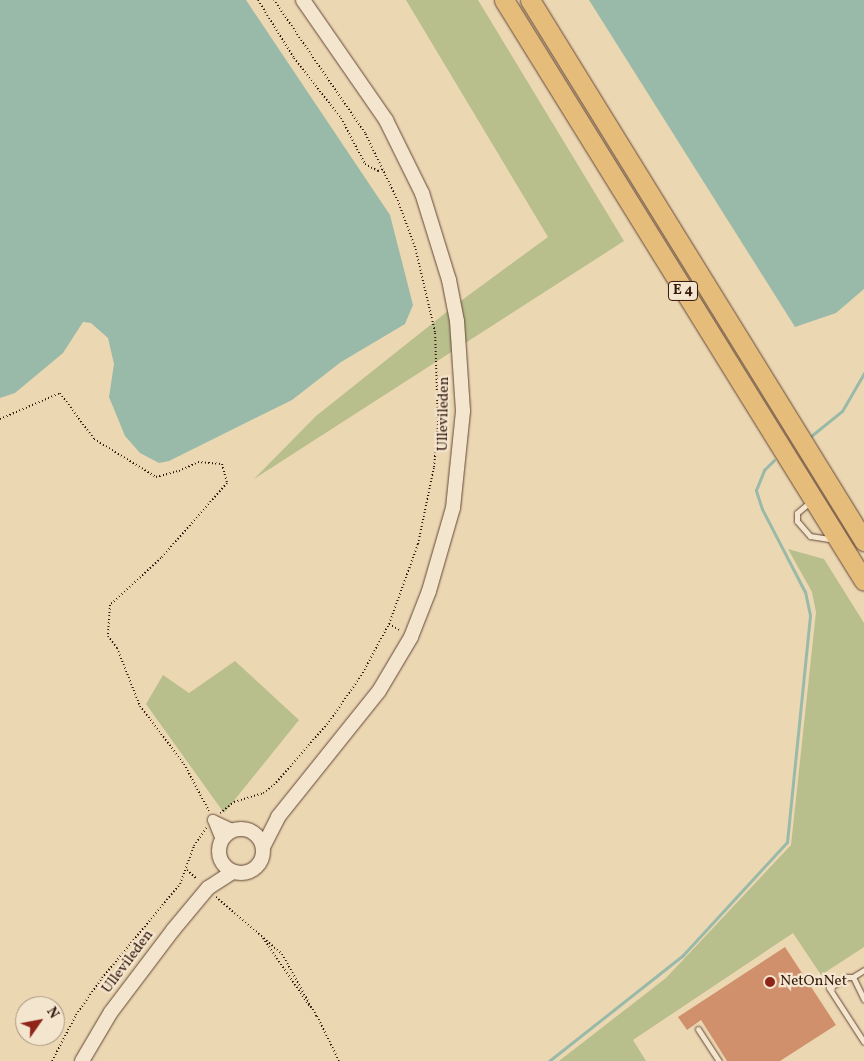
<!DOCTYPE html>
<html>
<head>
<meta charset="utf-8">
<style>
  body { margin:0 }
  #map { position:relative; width:864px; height:1061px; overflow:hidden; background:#ecd7b3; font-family:Vollkorn,serif }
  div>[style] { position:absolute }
  .green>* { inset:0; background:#b8be8c }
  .water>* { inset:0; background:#99baa9 }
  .stream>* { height:3px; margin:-1.5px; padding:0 1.5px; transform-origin:1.5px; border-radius:1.5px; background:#99baa9 }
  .building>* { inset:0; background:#d1906c }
  .path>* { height:2px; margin-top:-1px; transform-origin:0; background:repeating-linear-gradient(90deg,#35170c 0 1px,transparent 0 3.5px) }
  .roads { filter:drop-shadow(0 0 1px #634736) drop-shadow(0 0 1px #634736) }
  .lane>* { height:5px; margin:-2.5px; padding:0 2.5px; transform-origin:2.5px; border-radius:2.5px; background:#f3e5ce }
  .street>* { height:10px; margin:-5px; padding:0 5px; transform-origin:5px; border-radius:5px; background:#f3e5ce }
  .secondary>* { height:14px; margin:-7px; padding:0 7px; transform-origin:7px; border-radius:7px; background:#f3e5ce }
  .secondary>.ring { margin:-7px; padding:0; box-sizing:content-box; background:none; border:14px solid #f3e5ce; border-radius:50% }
  .highway>* { height:19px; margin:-9.5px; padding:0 9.5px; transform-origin:9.5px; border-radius:9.5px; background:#e6bc7a }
  .dots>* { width:14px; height:14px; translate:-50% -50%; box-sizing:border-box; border:2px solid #f3e5ce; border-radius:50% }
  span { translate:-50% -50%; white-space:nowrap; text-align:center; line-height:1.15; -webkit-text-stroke:4.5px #f3e5ce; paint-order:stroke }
  .shield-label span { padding:1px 4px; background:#f3e5ce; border:1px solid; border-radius:4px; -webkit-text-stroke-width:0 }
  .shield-label { font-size:14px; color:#35170c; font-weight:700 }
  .street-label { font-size:15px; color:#35170c }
  .poi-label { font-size:15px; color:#35170c }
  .left { translate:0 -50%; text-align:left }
  .north { position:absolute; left:15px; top:996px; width:50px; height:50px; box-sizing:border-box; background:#f3e5ce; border:1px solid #a79380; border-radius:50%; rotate:57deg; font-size:14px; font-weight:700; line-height:20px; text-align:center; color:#35170c }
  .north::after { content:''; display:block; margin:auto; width:18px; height:22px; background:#8f2418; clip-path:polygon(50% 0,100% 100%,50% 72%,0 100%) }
</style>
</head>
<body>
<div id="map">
  <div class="green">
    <i style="clip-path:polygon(406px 0,478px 0,624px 241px,254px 479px,316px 416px,458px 303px,548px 237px)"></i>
    <i style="clip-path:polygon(788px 549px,824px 559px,864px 623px,864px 947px,821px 975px,793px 933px,633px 1040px,646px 1061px,559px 1061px,666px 978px,791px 845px,816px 612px,812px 592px)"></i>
    <i style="clip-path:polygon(235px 661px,299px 720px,224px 813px,146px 704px,163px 675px,189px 693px)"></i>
  </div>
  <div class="water">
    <i style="clip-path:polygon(0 0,246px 0,390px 215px,413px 305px,405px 324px,341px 362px,292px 400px,169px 461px,159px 463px,140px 453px,125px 436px,109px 397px,114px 364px,108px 338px,91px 323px,83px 322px,63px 353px,15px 393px,0 398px)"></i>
    <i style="clip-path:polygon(589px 0,864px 0,864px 289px,836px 313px,795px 327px)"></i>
  </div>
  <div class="stream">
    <i style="left:811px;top:436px;width:40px;rotate:-39deg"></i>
    <i style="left:842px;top:411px;width:44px;rotate:-59.9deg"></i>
    <i style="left:549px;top:1061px;width:171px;rotate:-38.3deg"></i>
    <i style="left:683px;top:955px;width:154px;rotate:-47.4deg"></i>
    <i style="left:787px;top:842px;width:228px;rotate:-84.2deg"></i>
    <i style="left:810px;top:615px;width:24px;rotate:-102deg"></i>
    <i style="left:805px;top:592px;width:93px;rotate:-117.4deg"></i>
    <i style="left:762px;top:509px;width:20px;rotate:-108deg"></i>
    <i style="left:756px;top:490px;width:22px;rotate:-68deg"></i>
    <i style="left:764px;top:470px;width:14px;rotate:-45deg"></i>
  </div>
  <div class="building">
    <i style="clip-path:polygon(785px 947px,836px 1025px,780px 1061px,727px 1061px,701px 1020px,687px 1030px,678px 1017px)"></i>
  </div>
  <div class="path">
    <i style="left:258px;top:0;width:68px;rotate:58.2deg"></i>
    <i style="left:294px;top:58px;width:76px;rotate:51.9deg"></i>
    <i style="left:341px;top:118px;width:52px;rotate:62.4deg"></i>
    <i style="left:365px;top:164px;width:15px;rotate:28deg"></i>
    <i style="left:378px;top:171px;width:6px;rotate:-18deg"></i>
    <i style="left:0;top:419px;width:65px;rotate:-23.4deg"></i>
    <i style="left:60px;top:393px;width:57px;rotate:53.5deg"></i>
    <i style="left:94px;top:439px;width:73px;rotate:31.5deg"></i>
    <i style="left:156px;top:477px;width:24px;rotate:-15deg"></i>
    <i style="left:179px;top:471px;width:21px;rotate:-25deg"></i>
    <i style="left:198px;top:462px;width:24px;rotate:5deg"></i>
    <i style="left:222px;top:464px;width:20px;rotate:75deg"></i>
    <i style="left:227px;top:483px;width:100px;rotate:131.3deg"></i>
    <i style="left:161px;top:558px;width:69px;rotate:137.3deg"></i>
    <i style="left:110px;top:605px;width:31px;rotate:94deg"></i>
    <i style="left:108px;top:636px;width:15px;rotate:53deg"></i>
    <i style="left:117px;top:648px;width:62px;rotate:68.4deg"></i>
    <i style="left:140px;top:706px;width:73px;rotate:52.8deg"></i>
    <i style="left:184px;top:764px;width:53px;rotate:62deg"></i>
    <i style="left:389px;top:624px;width:13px;rotate:29deg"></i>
    <i style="left:220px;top:813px;width:18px;rotate:-38deg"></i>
    <i style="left:234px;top:802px;width:30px;rotate:-17deg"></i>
    <i style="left:263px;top:793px;width:14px;rotate:-36deg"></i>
    <i style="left:274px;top:785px;width:84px;rotate:-48.9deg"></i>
    <i style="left:329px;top:722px;width:56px;rotate:-55.2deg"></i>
    <i style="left:361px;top:676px;width:59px;rotate:-61.7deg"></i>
    <i style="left:389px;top:624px;width:85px;rotate:-70.1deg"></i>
    <i style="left:418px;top:544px;width:79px;rotate:-78.3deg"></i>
    <i style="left:434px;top:467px;width:42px;rotate:-84.6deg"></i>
    <i style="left:438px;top:425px;width:93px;rotate:-91.8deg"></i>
    <i style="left:435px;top:332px;width:87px;rotate:-103.2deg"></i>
    <i style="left:415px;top:247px;width:49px;rotate:-110.3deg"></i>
    <i style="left:398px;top:201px;width:76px;rotate:-115.9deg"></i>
    <i style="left:365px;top:133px;width:161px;rotate:-124.4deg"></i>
    <i style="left:187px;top:870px;width:13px;rotate:42deg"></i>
    <i style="left:216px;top:897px;width:87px;rotate:40.8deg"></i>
    <i style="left:282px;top:954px;width:72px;rotate:60.9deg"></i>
    <i style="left:263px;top:938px;width:85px;rotate:55.6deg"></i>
    <i style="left:317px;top:1016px;width:50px;rotate:63.9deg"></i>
    <i style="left:52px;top:1061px;width:52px;rotate:-62.4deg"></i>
    <i style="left:76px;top:1015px;width:45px;rotate:-54.9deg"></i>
    <i style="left:102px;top:978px;width:122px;rotate:-50.3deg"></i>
    <i style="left:180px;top:884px;width:40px;rotate:-69.8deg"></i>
    <i style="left:194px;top:846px;width:22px;rotate:-56deg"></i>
  </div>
  <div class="roads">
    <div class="lane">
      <i style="left:810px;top:502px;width:17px;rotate:140deg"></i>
      <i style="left:797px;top:513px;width:8px;rotate:90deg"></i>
      <i style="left:797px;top:521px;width:20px;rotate:49deg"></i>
      <i style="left:810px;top:536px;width:24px;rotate:9deg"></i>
      <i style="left:864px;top:970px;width:13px;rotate:148deg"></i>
      <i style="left:853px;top:977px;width:25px;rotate:64deg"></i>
      <i style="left:853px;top:977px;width:6px;rotate:180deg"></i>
      <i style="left:847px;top:977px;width:21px;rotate:149deg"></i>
      <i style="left:829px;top:988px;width:64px;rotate:57.1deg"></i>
      <i style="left:698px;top:1029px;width:38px;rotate:57deg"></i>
    </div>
    <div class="street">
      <i style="left:213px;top:820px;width:23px;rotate:25deg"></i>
      <i style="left:213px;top:820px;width:22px;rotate:68deg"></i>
    </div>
    <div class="secondary">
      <i class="ring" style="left:219px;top:829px;width:30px;height:30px"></i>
      <i style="left:263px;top:847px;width:34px;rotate:-63deg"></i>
      <i style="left:278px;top:817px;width:161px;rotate:-51.3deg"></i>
      <i style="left:379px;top:691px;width:63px;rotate:-59.3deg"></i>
      <i style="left:411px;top:637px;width:49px;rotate:-68.6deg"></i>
      <i style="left:429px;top:591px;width:86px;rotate:-73.9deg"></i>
      <i style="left:453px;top:508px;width:98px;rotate:-84.1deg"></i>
      <i style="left:463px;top:411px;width:90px;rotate:-93.8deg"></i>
      <i style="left:457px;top:321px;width:42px;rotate:-101deg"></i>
      <i style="left:449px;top:280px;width:91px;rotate:-107.2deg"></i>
      <i style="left:422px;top:193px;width:81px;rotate:-116.3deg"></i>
      <i style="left:386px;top:120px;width:146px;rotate:-124.7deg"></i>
      <i style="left:82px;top:1061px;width:57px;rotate:-59.4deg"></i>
      <i style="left:111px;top:1012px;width:103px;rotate:-52.9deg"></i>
      <i style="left:173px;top:930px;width:55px;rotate:-50.2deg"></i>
      <i style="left:208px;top:888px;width:30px;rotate:-33deg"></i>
    </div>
    <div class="highway">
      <i style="left:504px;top:0;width:683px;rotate:58.22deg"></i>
      <i style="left:530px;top:0;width:636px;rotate:58.31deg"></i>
    </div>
  </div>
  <div class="dots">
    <i style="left:770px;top:982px;background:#8f2418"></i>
  </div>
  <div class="shield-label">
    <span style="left:683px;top:291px">E 4</span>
  </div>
  <div class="street-label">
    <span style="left:444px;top:414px;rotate:-89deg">Ullevileden</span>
    <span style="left:128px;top:962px;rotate:-53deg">Ullevileden</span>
  </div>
  <div class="poi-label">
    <span class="left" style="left:780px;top:982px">NetOnNet</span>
  </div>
  <div class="north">N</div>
</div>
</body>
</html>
